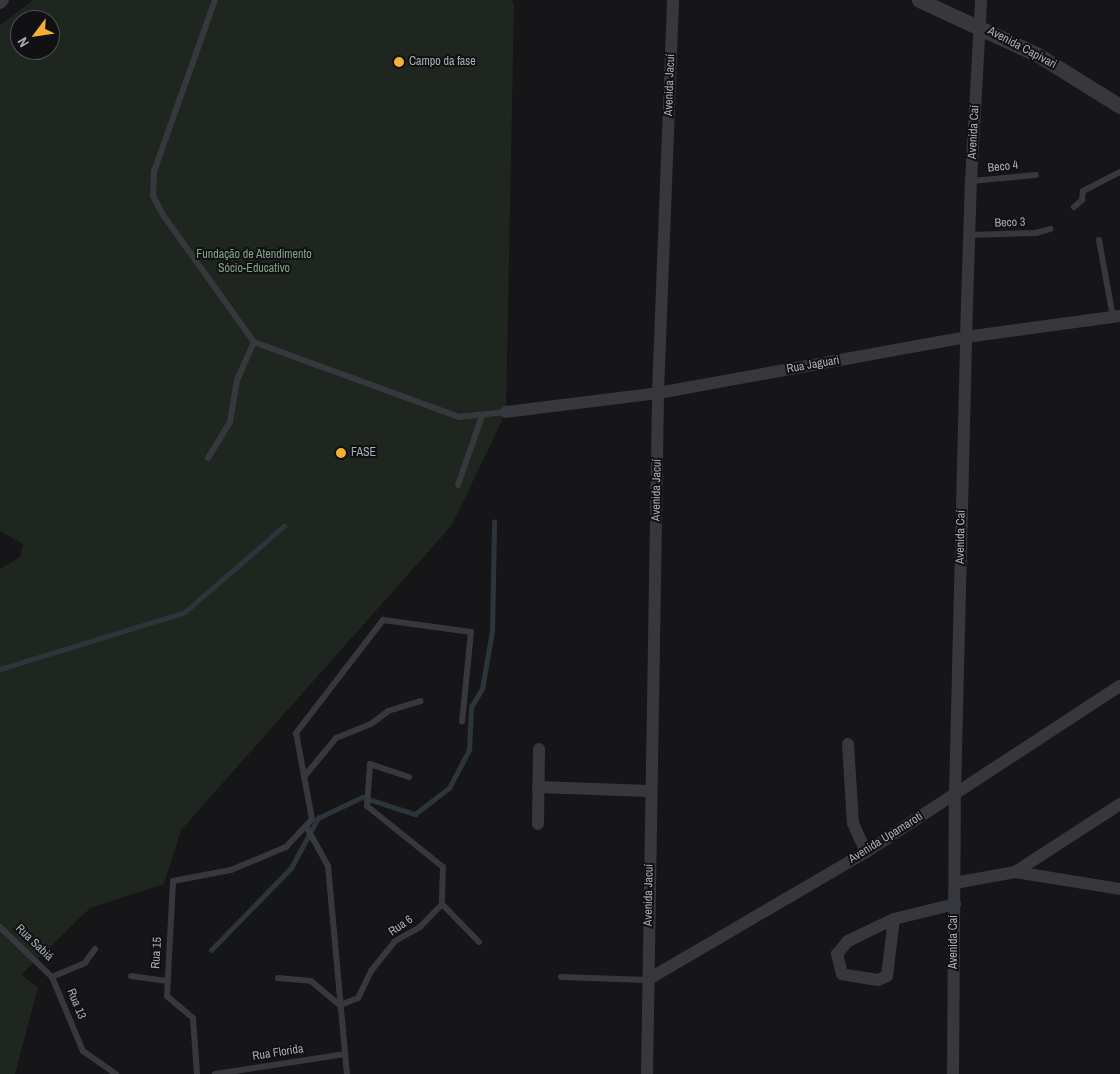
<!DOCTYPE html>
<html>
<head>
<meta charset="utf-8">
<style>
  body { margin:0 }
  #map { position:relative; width:1120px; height:1074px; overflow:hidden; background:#161618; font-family:"Archivo Narrow",sans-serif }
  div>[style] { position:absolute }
  .green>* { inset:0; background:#1e261f }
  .stream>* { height:4.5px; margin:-2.25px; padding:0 2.25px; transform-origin:2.25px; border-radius:2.25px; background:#2c353c }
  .service>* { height:6px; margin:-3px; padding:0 3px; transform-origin:3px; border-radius:3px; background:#37383d }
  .minor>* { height:12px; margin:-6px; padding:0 6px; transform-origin:6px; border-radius:6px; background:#37383d }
  .tertiary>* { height:15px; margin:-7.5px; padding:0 7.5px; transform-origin:7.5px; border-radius:7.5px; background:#37383d }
  .dots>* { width:14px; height:14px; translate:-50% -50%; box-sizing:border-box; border:2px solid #111113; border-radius:50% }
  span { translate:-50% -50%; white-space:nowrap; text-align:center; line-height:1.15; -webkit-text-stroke:4px #111113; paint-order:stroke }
  .street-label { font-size:12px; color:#a8adb8 }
  .poi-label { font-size:12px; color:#a8adb8 }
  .left { translate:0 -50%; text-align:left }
  .park-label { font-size:12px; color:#7fa381 }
  .north { position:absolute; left:10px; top:10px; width:50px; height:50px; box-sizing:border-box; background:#111113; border:1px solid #4d4f55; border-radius:50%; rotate:239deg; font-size:14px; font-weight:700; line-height:20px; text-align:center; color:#a8adb8 }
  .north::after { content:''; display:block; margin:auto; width:18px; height:22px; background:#f2b134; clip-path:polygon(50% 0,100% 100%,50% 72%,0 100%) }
</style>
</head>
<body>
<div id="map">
  <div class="green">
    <i style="clip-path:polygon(evenodd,33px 0,511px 0,514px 4px,506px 412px,452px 525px,181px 830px,164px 884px,90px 908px,21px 975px,38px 987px,15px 1074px,0 1074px,0 569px,20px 557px,23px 544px,0 531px,0 25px,33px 0,20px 20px,50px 20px,50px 50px,20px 50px,20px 20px)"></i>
  </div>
  <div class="stream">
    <i style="left:0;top:669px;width:194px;rotate:-17.1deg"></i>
    <i style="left:185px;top:612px;width:131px;rotate:-41deg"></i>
    <i style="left:211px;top:950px;width:115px;rotate:-45.7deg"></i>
    <i style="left:291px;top:868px;width:57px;rotate:-61.6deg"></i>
    <i style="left:318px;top:818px;width:49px;rotate:-25.5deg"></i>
    <i style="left:362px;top:797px;width:56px;rotate:17.8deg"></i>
    <i style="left:415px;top:814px;width:43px;rotate:-37.4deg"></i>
    <i style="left:449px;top:788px;width:43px;rotate:-62.2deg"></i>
    <i style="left:469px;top:750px;width:43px;rotate:-87.3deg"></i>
    <i style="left:471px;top:707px;width:21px;rotate:-59deg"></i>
    <i style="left:482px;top:689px;width:59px;rotate:-80.2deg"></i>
    <i style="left:492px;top:631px;width:109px;rotate:-88.9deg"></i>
  </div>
  <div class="service">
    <i style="left:215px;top:0;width:182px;rotate:109.6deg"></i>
    <i style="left:154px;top:171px;width:25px;rotate:92deg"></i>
    <i style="left:153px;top:196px;width:21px;rotate:62deg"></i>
    <i style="left:163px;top:215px;width:156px;rotate:54.4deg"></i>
    <i style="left:254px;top:342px;width:218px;rotate:20.1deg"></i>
    <i style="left:459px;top:417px;width:47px;rotate:-6.1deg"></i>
    <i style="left:971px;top:181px;width:65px;rotate:-5.3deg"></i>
    <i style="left:1074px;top:207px;width:11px;rotate:-41deg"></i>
    <i style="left:1082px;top:200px;width:9px;rotate:-84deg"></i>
    <i style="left:1083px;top:191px;width:42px;rotate:-27.2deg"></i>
    <i style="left:969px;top:235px;width:67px;rotate:-1.7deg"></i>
    <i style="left:1036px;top:233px;width:15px;rotate:-16deg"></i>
    <i style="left:1099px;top:240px;width:78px;rotate:79.7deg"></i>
    <i style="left:208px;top:458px;width:42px;rotate:-58.6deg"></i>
    <i style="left:230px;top:422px;width:43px;rotate:-80.5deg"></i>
    <i style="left:237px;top:380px;width:42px;rotate:-65.9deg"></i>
    <i style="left:458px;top:485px;width:73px;rotate:-70.8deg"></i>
    <i style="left:304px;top:777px;width:50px;rotate:-50.6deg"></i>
    <i style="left:336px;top:738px;width:38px;rotate:-22deg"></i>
    <i style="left:371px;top:724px;width:21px;rotate:-37deg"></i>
    <i style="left:388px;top:711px;width:34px;rotate:-17deg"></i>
    <i style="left:409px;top:777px;width:41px;rotate:-161.6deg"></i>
    <i style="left:370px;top:764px;width:42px;rotate:94.1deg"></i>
    <i style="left:367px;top:806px;width:97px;rotate:38.8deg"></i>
    <i style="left:443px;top:867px;width:37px;rotate:92deg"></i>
    <i style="left:306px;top:826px;width:46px;rotate:61.2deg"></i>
    <i style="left:328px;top:866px;width:209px;rotate:84.8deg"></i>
    <i style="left:0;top:927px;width:72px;rotate:43.9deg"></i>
    <i style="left:95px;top:949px;width:17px;rotate:126deg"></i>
    <i style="left:85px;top:963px;width:36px;rotate:157deg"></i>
    <i style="left:52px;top:977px;width:80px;rotate:67.3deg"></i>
    <i style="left:83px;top:1051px;width:40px;rotate:34.9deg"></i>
    <i style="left:131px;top:976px;width:35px;rotate:8deg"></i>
    <i style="left:561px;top:977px;width:86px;rotate:2deg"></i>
    <i style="left:278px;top:978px;width:33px;rotate:5deg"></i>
    <i style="left:311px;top:981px;width:38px;rotate:40deg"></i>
    <i style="left:340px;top:1005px;width:19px;rotate:-21deg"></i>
    <i style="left:358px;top:998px;width:30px;rotate:-64deg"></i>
    <i style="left:371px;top:971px;width:38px;rotate:-51deg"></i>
    <i style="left:395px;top:941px;width:29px;rotate:-29deg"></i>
    <i style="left:420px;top:927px;width:32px;rotate:-46deg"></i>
    <i style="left:442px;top:904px;width:53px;rotate:45.8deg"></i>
    <i style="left:197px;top:1074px;width:56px;rotate:-94.1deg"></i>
    <i style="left:193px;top:1018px;width:34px;rotate:-140deg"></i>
    <i style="left:167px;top:996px;width:115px;rotate:-87deg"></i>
    <i style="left:173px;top:881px;width:59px;rotate:-10.7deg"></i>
    <i style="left:231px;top:870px;width:60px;rotate:-22.7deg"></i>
    <i style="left:286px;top:847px;width:38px;rotate:-47deg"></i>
    <i style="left:312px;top:819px;width:87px;rotate:-100.5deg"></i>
    <i style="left:296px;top:733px;width:143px;rotate:-52.4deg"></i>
    <i style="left:383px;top:620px;width:89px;rotate:7.8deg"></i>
    <i style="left:471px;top:632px;width:90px;rotate:95.7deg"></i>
    <i style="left:215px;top:1074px;width:132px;rotate:-8.7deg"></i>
  </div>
  <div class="minor">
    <i style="left:0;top:3px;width:4px;rotate:-45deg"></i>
    <i style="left:506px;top:412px;width:153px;rotate:-7.1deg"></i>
    <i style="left:658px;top:393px;width:313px;rotate:-10.3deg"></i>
    <i style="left:966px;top:337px;width:155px;rotate:-7.8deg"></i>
    <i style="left:848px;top:744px;width:79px;rotate:86.4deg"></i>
    <i style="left:853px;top:823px;width:32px;rotate:66deg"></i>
    <i style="left:538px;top:787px;width:113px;rotate:2deg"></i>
    <i style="left:538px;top:824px;width:75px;rotate:-89.2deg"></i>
    <i style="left:1015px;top:872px;width:106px;rotate:9.2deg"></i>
    <i style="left:955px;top:883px;width:61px;rotate:-10.4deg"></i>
    <i style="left:1015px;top:872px;width:125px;rotate:-32.9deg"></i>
    <i style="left:894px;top:919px;width:57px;rotate:97deg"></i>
    <i style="left:887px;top:976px;width:10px;rotate:156deg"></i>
    <i style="left:878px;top:980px;width:36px;rotate:-171deg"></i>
    <i style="left:842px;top:974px;width:21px;rotate:-104deg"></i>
    <i style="left:837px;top:954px;width:17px;rotate:-50deg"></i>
    <i style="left:848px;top:941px;width:51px;rotate:-25.6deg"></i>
    <i style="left:894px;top:919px;width:63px;rotate:-13.8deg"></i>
    <i style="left:647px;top:980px;width:254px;rotate:-30.3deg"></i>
    <i style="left:866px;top:852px;width:303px;rotate:-33.2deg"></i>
    <i style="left:647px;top:1074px;width:681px;rotate:-89.07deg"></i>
    <i style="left:658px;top:393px;width:393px;rotate:-87.8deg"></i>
    <i style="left:953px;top:1074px;width:280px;rotate:-89.6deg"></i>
    <i style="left:955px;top:794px;width:457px;rotate:-88.6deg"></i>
    <i style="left:966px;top:337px;width:156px;rotate:-88.2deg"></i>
    <i style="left:971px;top:181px;width:181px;rotate:-86.8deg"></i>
  </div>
  <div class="tertiary">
    <i style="left:919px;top:0;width:131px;rotate:24.8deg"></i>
    <i style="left:1038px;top:55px;width:97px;rotate:31.9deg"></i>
  </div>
  <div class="dots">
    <i style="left:399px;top:62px;background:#f2b134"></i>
    <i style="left:341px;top:453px;background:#f2b134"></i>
  </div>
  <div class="street-label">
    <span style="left:1022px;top:48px;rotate:28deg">Avenida Capivari</span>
    <span style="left:670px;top:85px;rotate:-88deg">Avenida Jacuí</span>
    <span style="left:974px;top:132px;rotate:-87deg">Avenida Caí</span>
    <span style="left:1003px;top:167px;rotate:-6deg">Beco 4</span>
    <span style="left:1010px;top:223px;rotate:-2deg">Beco 3</span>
    <span style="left:813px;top:365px;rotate:-10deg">Rua Jaguari</span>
    <span style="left:657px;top:490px;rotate:-89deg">Avenida Jacuí</span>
    <span style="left:961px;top:537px;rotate:-89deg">Avenida Caí</span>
    <span style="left:886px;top:838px;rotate:-32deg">Avenida Upamaroti</span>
    <span style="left:649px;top:895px;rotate:-89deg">Avenida Jacuí</span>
    <span style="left:401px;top:926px;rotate:-35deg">Rua 6</span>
    <span style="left:954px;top:942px;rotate:-90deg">Avenida Caí</span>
    <span style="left:34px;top:943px;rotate:44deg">Rua Sabiá</span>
    <span style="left:157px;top:953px;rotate:-86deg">Rua 15</span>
    <span style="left:76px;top:1004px;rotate:68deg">Rua 13</span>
    <span style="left:278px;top:1053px;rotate:-9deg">Rua Florida</span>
  </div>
  <div class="poi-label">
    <span class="left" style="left:409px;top:62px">Campo da fase</span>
    <span class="left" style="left:351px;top:453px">FASE</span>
  </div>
  <div class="park-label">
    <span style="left:254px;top:262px">Fundação de Atendimento<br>Sócio-Educativo</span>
  </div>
  <div class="north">N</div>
</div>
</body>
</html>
